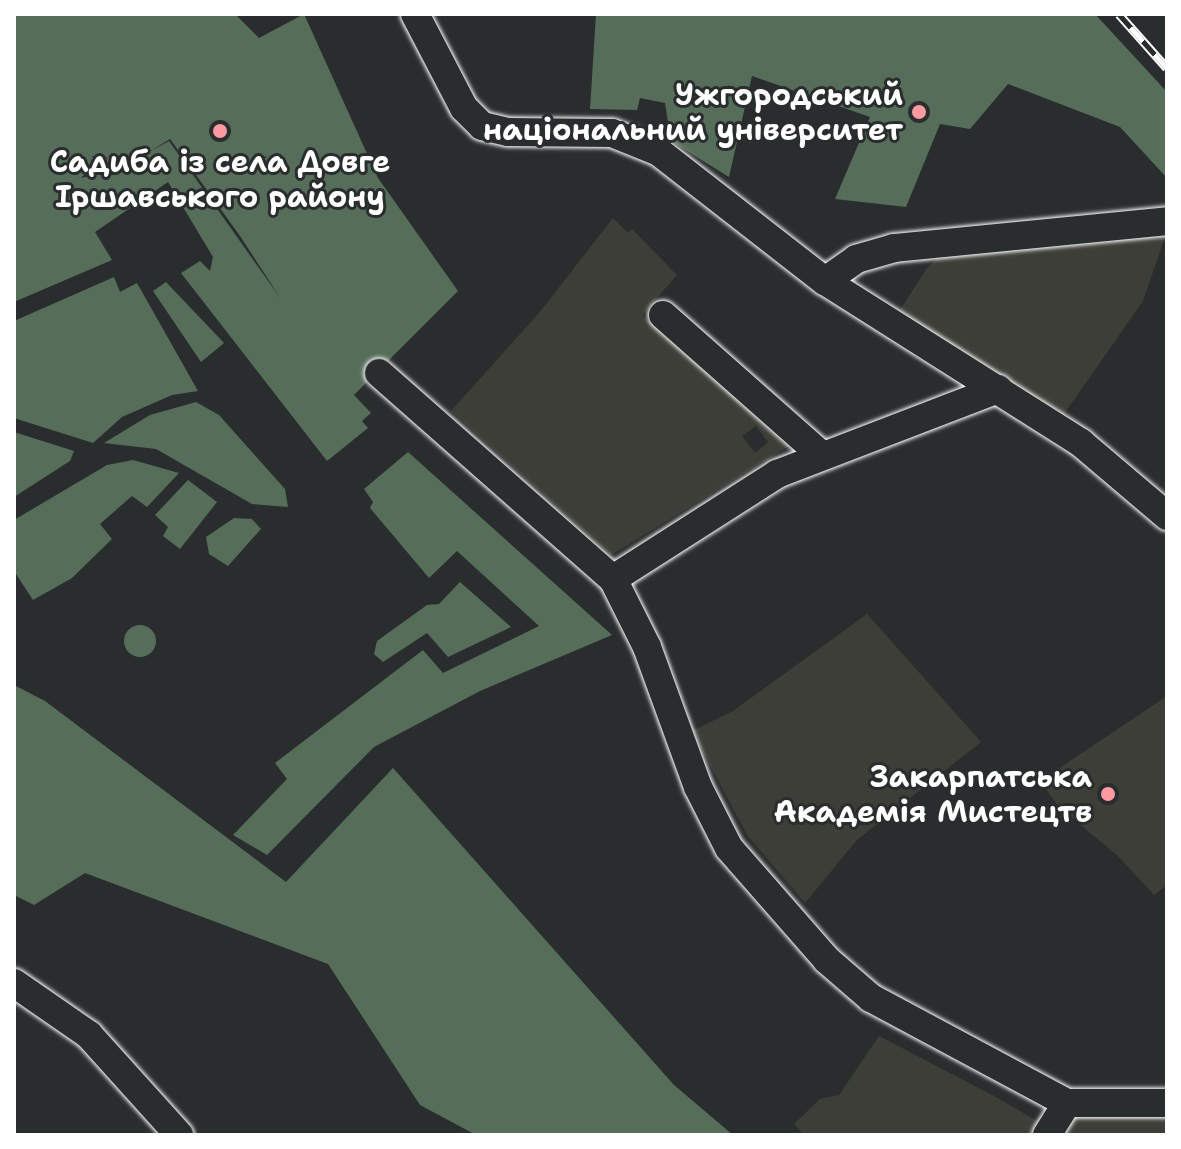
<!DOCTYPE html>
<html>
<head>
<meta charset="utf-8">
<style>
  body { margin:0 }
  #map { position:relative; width:1181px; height:1149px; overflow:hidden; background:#2a2d2e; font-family:"Shantell Sans",sans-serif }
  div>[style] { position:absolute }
  .built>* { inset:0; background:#3e3e39 }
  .green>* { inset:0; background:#566d59 }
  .round { border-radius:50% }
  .roads { filter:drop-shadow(0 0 2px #fff) drop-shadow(0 0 2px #fff) }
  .minor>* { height:28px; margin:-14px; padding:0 14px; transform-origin:14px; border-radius:14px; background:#2a2d2e }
  .rail>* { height:9px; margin-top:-4.5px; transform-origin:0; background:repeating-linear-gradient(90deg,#2a2d2e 0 18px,#fff 0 36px); box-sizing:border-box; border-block:2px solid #fff }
  .dots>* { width:22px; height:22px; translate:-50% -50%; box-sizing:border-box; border:4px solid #2a2d2e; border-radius:50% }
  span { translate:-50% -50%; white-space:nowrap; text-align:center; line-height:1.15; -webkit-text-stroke:6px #2a2d2e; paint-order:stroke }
  .poi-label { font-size:30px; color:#fff; font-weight:700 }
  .right { translate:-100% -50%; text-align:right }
  .frame { position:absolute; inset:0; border:16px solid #fff; pointer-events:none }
</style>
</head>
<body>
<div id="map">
  <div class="built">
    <i style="clip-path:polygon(evenodd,613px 218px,628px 233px,632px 229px,677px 275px,642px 315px,792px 444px,611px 555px,451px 411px,539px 313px,613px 218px,756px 426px,768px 442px,755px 453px,742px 436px,756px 426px)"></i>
    <i style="clip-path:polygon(1166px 234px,1143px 301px,1062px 417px,896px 316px,927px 268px,951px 246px)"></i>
    <i style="clip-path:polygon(867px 614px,981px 742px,857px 840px,805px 903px,747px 835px,692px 731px,733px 711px)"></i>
    <i style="clip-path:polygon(1167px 696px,1167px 885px,1154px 895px,1117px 855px,1059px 807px,1040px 781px)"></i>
    <i style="clip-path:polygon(879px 1036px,994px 1096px,1046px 1126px,1041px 1135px,804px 1135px,794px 1124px,820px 1099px,839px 1095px)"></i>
    <i style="clip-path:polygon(1167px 1109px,1167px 1135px,1053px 1135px,1068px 1111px)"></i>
  </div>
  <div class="green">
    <i style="clip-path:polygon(evenodd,14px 14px,235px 14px,259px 38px,304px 14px,378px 178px,458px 291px,354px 395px,371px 413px,362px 421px,368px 428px,327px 461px,181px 273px,200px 261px,210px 271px,213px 257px,168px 182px,95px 232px,112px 260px,14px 302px,14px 14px,170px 139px,240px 236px,281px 299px,169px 141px,149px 152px,170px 139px)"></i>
    <i style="clip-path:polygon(596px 14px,1095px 14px,1167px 92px,1167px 178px,1120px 127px,1008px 84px,970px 129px,940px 124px,906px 207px,835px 199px,870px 117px,752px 76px,729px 177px,671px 141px,665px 103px,640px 98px,637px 110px,590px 109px)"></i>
    <i style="clip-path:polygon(114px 277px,120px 292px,137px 283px,198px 391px,172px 395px,122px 417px,93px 443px,14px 418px,14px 321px)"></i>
    <i style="clip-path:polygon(166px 282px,224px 343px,201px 362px,153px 291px)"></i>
    <i style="clip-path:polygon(196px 402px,219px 415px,285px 489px,288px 507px,252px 504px,156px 449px,104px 443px,150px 415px)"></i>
    <i style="clip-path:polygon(14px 432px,74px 451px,70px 461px,14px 497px)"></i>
    <i style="clip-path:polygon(408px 452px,612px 635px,480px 691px,374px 747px,267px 855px,233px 835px,287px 779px,275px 763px,423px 650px,443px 673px,539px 626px,457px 551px,429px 578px,370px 508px,373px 502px,364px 489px)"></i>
    <i style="clip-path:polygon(133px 460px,179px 473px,147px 507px,132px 496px,100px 524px,112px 539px,72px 578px,33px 600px,14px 571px,14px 520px,107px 465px)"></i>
    <i style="clip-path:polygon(188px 480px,217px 502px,180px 549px,163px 536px,168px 527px,155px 515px)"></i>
    <i style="clip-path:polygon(234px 518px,252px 519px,261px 529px,228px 566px,209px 554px,206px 537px)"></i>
    <i style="clip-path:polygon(460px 582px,511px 627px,448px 657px,427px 633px,383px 662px,374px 654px,377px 641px,427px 605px,439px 604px)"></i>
    <i class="round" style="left:124px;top:625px;width:32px;height:32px"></i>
    <i style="clip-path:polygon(14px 685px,45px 701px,286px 882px,393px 768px,674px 1085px,733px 1135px,476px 1135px,420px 1105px,328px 964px,85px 873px,34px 905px,14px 895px)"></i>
  </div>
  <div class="roads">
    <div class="minor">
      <i style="left:415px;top:14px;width:106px;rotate:62.5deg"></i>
      <i style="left:464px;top:108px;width:25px;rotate:45deg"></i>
      <i style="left:482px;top:126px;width:27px;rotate:13deg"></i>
      <i style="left:508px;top:132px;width:104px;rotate:0.6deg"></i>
      <i style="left:612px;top:133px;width:51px;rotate:22deg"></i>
      <i style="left:659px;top:152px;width:210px;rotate:37.9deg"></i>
      <i style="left:825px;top:281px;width:303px;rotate:32.3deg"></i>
      <i style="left:1081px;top:443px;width:113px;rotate:40.3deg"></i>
      <i style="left:825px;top:281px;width:38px;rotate:-35deg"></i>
      <i style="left:856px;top:259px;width:40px;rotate:-16deg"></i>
      <i style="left:894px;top:248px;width:274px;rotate:-5.6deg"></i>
      <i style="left:663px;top:315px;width:208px;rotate:41.5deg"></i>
      <i style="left:379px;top:373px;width:312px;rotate:41.4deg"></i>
      <i style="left:613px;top:579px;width:76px;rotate:63.4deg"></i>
      <i style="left:647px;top:647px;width:149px;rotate:70deg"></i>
      <i style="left:698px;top:787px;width:68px;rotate:63.1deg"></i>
      <i style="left:729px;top:848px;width:149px;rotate:48.8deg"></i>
      <i style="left:827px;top:960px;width:58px;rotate:40.8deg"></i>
      <i style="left:871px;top:998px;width:222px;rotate:28.2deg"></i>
      <i style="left:1067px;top:1103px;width:100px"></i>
      <i style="left:613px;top:579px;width:195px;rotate:-32.6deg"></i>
      <i style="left:777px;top:474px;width:237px;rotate:-21deg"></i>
      <i style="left:14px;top:983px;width:91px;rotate:34.7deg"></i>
      <i style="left:89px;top:1035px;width:135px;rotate:48deg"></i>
      <i style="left:1047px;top:1135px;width:38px;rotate:-58deg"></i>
    </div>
  </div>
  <div class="rail">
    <i style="left:1119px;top:14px;width:72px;rotate:48.4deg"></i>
  </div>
  <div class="dots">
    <i style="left:919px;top:112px;background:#ff9aa2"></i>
    <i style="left:220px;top:131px;background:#ff9aa2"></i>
    <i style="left:1108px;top:794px;background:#ff9aa2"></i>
  </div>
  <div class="poi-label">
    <span class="right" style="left:903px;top:112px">Ужгородський<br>національний університет</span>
    <span style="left:220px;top:179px">Садиба із села Довге<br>Іршавського району</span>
    <span class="right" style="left:1092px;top:794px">Закарпатська<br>Академія Мистецтв</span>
  </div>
  <div class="frame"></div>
</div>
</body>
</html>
